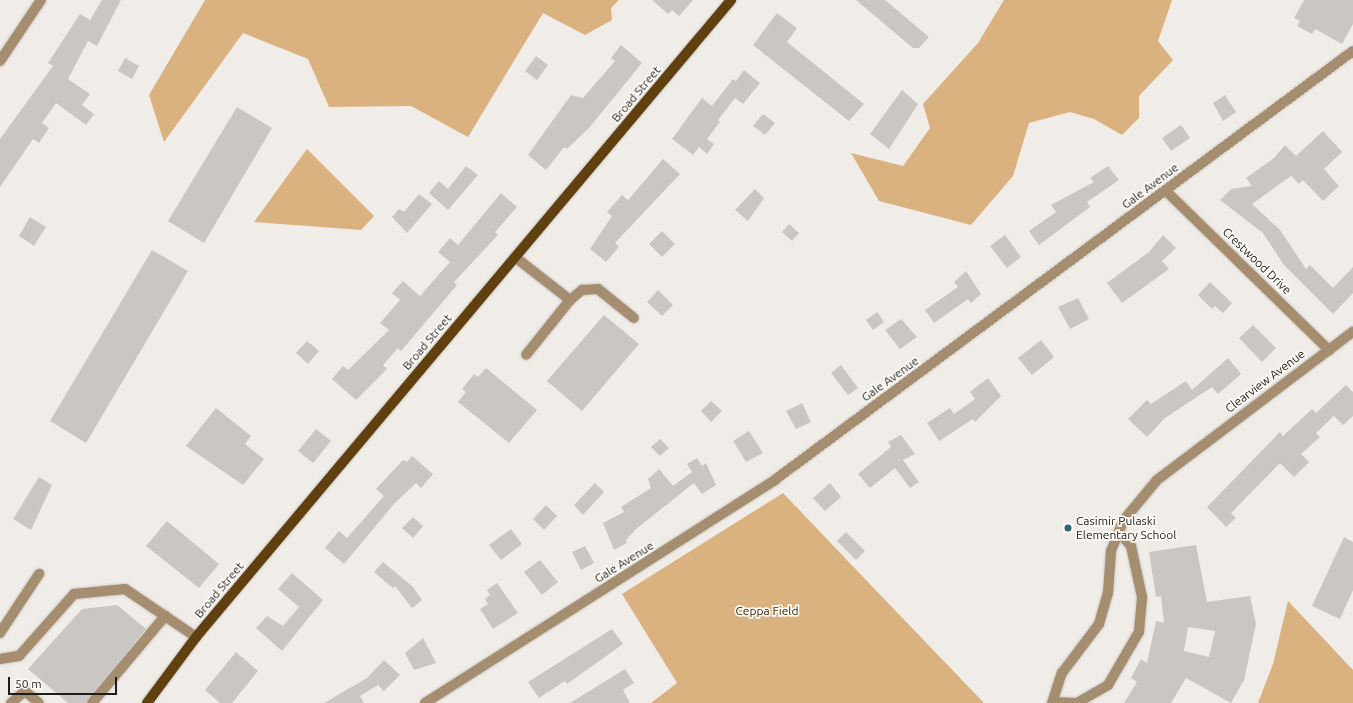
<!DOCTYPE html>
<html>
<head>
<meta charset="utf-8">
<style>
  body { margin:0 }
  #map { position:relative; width:1353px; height:703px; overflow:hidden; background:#f0ece8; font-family:Ubuntu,sans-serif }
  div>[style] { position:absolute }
  .green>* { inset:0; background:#dab280 }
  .building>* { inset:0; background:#cac7c3 }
  .roads { filter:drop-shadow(0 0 1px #cac7c3) drop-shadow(0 0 1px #cac7c3) }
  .minor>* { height:10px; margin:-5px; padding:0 5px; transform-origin:5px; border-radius:5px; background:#a58d6f }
  .major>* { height:10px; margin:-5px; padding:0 5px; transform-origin:5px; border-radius:5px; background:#60400f }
  .dots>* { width:11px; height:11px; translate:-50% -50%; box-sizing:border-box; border:2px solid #fdfaf5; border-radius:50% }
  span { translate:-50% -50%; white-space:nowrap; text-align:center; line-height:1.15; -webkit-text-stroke:3.5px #fdfaf5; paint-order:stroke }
  .street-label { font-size:12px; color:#1e1d1b }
  .poi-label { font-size:12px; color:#1e1d1b }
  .left { translate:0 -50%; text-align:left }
  .park-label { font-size:12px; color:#3c2604 }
  .scale { position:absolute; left:8px; top:677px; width:109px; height:18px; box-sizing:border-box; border:2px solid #1e1d1b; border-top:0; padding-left:5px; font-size:12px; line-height:14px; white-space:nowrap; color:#1e1d1b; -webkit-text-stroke:3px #fdfaf5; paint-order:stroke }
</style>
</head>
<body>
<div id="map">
  <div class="green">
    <i style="clip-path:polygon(205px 0,619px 0,611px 8px,612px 20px,585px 35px,543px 13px,468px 137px,411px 106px,329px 107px,308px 59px,243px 33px,164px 142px,149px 95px)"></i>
    <i style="clip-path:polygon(1004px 0,1172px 0,1158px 41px,1173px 60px,1139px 96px,1139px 118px,1122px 135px,1094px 119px,1070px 112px,1029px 123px,1013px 176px,971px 225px,879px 201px,851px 153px,903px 166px,930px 128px,923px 104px,978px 43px)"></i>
    <i style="clip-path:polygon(307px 149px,374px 216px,361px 230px,254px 222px)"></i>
    <i style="clip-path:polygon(783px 493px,865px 579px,984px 703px,651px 703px,677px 683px,622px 594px)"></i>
    <i style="clip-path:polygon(1288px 601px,1353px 670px,1353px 703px,1258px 703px,1273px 664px)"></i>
  </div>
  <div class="building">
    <i style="clip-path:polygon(102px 0,121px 0,97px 46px,88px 41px,68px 79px,90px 94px,82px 105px,94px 114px,86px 125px,56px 103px,42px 123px,49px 128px,39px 143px,33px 139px,0 187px,0 139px,53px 66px,48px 63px,80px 14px,90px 20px)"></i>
    <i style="clip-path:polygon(652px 0,693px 0,679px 16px,672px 10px,668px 14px)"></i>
    <i style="clip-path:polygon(856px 0,885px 0,929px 37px,919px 48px,913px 48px)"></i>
    <i style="clip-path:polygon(1304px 0,1353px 0,1353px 24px,1342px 44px,1315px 29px,1312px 34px,1297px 26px,1300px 21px,1294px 18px)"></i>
    <i style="clip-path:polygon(777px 13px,797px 28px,787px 42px,864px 104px,849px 121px,753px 45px)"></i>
    <i style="clip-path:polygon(621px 45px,642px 63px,589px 128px,567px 149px,564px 147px,546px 170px,528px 155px,571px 95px,583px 98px,615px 61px,611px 58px)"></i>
    <i style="clip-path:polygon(536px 56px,548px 65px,537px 80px,525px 71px)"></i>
    <i style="clip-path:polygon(125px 58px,139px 66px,132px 79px,118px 71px)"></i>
    <i style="clip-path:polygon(744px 70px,760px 83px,743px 104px,735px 98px,718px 120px,720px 122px,707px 139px,714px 144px,707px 154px,699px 147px,693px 155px,672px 139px,702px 98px,712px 106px,733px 79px,736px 81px)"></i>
    <i style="clip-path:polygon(902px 90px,918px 104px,889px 149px,870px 134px)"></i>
    <i style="clip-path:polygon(1225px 95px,1236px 112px,1223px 121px,1213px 103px)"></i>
    <i style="clip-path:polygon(237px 107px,272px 128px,204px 243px,168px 221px)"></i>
    <i style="clip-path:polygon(763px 114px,775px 123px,765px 135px,753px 126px)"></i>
    <i style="clip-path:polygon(1181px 125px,1190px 138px,1171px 151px,1162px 138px)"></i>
    <i style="clip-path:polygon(1323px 131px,1342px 152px,1324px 169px,1339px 186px,1323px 201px,1303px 180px,1299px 184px,1291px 176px,1252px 204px,1280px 230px,1306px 269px,1310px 265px,1333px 288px,1353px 267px,1353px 293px,1333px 314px,1284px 265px,1263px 233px,1220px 200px,1231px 189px,1252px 186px,1246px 178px,1274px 158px,1285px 145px,1296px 156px)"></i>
    <i style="clip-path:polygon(663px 159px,680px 174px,615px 243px,619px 247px,606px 262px,590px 249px,612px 216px,607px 212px,622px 195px,628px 200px)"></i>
    <i style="clip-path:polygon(466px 166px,478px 175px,448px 210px,429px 193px,439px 181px,448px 189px)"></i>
    <i style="clip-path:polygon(1108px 166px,1119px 180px,1087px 202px,1090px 207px,1039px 245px,1029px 231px,1056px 212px,1051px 205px,1094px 182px,1090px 178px)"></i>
    <i style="clip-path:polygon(755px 189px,764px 198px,748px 221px,735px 210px)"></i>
    <i style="clip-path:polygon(501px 193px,517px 207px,495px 232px,498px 235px,454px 282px,457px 285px,401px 351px,398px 348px,383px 365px,387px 369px,356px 400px,332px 379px,343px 366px,348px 370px,389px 330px,380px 323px,400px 300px,392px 293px,403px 281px,420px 296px,450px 262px,438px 252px,450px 238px,458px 245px)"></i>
    <i style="clip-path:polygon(419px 194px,432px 204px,407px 233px,392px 217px,399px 209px,404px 212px)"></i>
    <i style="clip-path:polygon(30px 217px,46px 227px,34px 246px,19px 236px)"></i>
    <i style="clip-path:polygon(789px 224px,799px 233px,792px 241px,782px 232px)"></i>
    <i style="clip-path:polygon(662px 231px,675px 244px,662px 257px,649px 244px)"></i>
    <i style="clip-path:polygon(1005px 235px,1021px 257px,1007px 268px,990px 246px)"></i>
    <i style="clip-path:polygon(1163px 235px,1176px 248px,1162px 261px,1169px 269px,1122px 303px,1107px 283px,1149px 252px)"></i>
    <i style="clip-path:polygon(152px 250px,188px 271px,86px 443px,50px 421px)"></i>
    <i style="clip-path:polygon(966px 271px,981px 294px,971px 303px,968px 299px,934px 323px,925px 310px,958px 287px,954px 282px)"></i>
    <i style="clip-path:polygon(1210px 282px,1232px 303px,1223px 313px,1215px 306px,1212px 309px,1198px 295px)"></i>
    <i style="clip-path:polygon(658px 290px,673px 305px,662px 316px,647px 302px)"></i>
    <i style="clip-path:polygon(1078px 298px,1089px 319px,1070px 329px,1058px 307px)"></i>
    <i style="clip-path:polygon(877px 312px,884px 322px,873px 330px,866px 320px)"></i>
    <i style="clip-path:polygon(604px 315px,639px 344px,582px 411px,547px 381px)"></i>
    <i style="clip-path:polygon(901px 319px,917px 337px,900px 349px,885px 330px)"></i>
    <i style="clip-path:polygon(1253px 325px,1276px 348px,1262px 362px,1239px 338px)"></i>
    <i style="clip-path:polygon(1041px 340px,1054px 357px,1032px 375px,1018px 358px)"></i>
    <i style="clip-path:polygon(307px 341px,319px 351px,308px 364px,296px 353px)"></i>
    <i style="clip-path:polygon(1228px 358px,1241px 374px,1218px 394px,1212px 387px,1165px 418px,1147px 437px,1128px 419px,1147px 400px,1151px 404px,1186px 381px,1192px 390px)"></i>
    <i style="clip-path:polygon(841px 365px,858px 388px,848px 395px,831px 373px)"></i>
    <i style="clip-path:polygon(486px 368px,537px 410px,509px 443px,458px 402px,466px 392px,462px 389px,474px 374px,478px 377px)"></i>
    <i style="clip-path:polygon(988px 378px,1001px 396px,975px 422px,973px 419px,939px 441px,927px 423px,950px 408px,954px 414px,975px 399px,970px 392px)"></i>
    <i style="clip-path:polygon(1346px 385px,1353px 392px,1353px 416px,1343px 425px,1334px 416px,1316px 433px,1320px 437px,1301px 454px,1309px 462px,1294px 477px,1280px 463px,1231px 513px,1236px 518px,1226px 527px,1207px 507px,1280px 432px,1283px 436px,1312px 409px,1316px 413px)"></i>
    <i style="clip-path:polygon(711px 401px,722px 411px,711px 422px,701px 411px)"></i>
    <i style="clip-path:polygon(802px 403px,811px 422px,796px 429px,786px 411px)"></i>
    <i style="clip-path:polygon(216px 408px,251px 436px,245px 444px,264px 459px,243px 485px,186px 446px)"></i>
    <i style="clip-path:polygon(316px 429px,331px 441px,313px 463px,298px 451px)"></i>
    <i style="clip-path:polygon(749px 431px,763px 453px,746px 462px,733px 441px)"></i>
    <i style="clip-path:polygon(901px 435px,915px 454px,903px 460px,919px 482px,910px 488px,895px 468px,870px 488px,858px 474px,891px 447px,888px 442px)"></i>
    <i style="clip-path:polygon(660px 439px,669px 448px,660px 456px,651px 447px)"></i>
    <i style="clip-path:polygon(412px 456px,433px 474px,421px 488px,416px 483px,394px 504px,344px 564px,325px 548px,339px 531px,347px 538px,384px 496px,376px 489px,403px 460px,407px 462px)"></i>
    <i style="clip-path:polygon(697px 458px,702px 466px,706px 463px,716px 485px,702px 494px,694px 483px,636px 529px,626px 540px,627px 543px,614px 550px,603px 523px,624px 512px,621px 507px,651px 488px,648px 479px,659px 469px,673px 486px,692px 472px,687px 464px)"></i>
    <i style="clip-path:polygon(39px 477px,52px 485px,31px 530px,13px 519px)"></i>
    <i style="clip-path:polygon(595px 483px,604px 492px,583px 515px,574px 505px)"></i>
    <i style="clip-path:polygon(830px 483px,841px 497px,825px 511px,813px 498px)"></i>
    <i style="clip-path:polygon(546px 505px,557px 516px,544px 530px,533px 519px)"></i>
    <i style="clip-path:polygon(413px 517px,423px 526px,413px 538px,402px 528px)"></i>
    <i style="clip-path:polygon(167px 521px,219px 564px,199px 588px,146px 546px)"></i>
    <i style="clip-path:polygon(511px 529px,522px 544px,501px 560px,489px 545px)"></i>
    <i style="clip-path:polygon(846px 532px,865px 551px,856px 560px,837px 541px)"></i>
    <i style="clip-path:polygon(1344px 537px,1353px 542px,1353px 590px,1340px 619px,1312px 606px)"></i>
    <i style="clip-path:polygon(evenodd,1196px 545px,1207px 602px,1250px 596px,1256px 624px,1244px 680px,1231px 703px,1186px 678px,1171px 703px,1124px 703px,1137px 682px,1131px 678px,1141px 659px,1147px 663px,1156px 621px,1164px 623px,1161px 596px,1156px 597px,1149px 552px,1196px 545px,1188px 627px,1215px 631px,1209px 657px,1184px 651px,1188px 627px)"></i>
    <i style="clip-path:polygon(585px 546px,594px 563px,581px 570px,572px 552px)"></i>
    <i style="clip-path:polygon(540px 560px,558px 582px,542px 595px,524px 572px)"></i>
    <i style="clip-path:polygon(383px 562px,412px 586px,422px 600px,412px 608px,395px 586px,393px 588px,374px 572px)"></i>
    <i style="clip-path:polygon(292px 573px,323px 600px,282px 651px,256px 628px,267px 616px,283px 626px,299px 607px,278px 589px)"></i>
    <i style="clip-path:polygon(497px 583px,518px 613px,493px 629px,480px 609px,488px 604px,485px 599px,490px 595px,487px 590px)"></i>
    <i style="clip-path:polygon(117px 605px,146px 629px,86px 703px,68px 703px,28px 669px,82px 609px)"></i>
    <i style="clip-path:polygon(612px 629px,623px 644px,567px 684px,565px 681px,539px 698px,528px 682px)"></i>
    <i style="clip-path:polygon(423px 638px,436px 663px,414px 670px,405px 653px)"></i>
    <i style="clip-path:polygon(236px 652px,258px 671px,232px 703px,220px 703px,205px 690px)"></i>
    <i style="clip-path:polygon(384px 660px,400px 675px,384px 691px,378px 685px,360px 696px,364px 703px,324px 703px,367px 678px)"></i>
    <i style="clip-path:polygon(625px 669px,634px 683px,623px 690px,630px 703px,570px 703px)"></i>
  </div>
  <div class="roads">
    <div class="minor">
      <i style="left:0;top:61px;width:73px;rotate:-56.1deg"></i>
      <i style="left:1166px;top:191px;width:228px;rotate:44.3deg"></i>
      <i style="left:515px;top:257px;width:70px;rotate:38deg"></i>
      <i style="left:570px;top:300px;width:70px;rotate:128.7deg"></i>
      <i style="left:570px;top:300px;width:16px;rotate:-40deg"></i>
      <i style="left:582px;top:290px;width:16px;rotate:-4deg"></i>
      <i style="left:598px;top:289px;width:46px;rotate:38.9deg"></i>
      <i style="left:0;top:633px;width:71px;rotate:-56.5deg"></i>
      <i style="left:0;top:659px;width:19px;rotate:-9deg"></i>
      <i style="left:19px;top:656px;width:83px;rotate:-48.4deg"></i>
      <i style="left:74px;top:594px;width:51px;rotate:-5.6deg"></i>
      <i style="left:125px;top:589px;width:86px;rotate:34.1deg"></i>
      <i style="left:1053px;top:702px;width:21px;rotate:3deg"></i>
      <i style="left:11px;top:703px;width:18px;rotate:-41deg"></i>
      <i style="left:25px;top:691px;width:18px;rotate:41deg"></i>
      <i style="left:92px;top:703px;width:114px;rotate:-50deg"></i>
      <i style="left:425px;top:703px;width:416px;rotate:-32.5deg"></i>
      <i style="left:776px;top:479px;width:718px;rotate:-36.57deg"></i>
      <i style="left:1052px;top:703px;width:32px;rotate:-72deg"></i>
      <i style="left:1062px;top:673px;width:61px;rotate:-52.9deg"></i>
      <i style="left:1099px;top:624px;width:32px;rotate:-74deg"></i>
      <i style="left:1108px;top:593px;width:42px;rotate:-85.9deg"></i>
      <i style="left:1111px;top:551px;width:32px;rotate:-68deg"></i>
      <i style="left:1123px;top:521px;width:53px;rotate:-50.3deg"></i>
      <i style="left:1157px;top:480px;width:246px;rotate:-37.1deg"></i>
      <i style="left:1077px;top:703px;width:36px;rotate:-30deg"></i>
      <i style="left:1108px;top:685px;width:61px;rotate:-59.7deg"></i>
      <i style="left:1139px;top:632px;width:35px;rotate:-85deg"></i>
      <i style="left:1142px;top:597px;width:52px;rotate:-102.2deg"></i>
      <i style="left:1131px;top:546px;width:18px;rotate:-131deg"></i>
    </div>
    <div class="major">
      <i style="left:147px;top:703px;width:82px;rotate:-53.4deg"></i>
      <i style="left:196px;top:637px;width:832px;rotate:-49.97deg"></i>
    </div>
  </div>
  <div class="dots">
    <i style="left:1068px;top:528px;background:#28687d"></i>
  </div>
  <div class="street-label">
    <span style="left:636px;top:94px;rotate:-50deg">Broad Street</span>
    <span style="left:1150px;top:186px;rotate:-37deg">Gale Avenue</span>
    <span style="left:1257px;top:261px;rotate:44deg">Crestwood Drive</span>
    <span style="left:427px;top:342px;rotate:-50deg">Broad Street</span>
    <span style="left:890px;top:379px;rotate:-36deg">Gale Avenue</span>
    <span style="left:1265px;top:381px;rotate:-37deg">Clearview Avenue</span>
    <span style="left:624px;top:562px;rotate:-32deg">Gale Avenue</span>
    <span style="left:219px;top:590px;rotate:-50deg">Broad Street</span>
  </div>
  <div class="poi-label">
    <span class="left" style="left:1076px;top:528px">Casimir Pulaski<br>Elementary School</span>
  </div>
  <div class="park-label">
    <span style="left:767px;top:611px">Ceppa Field</span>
  </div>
  <div class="scale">50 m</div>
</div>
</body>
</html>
